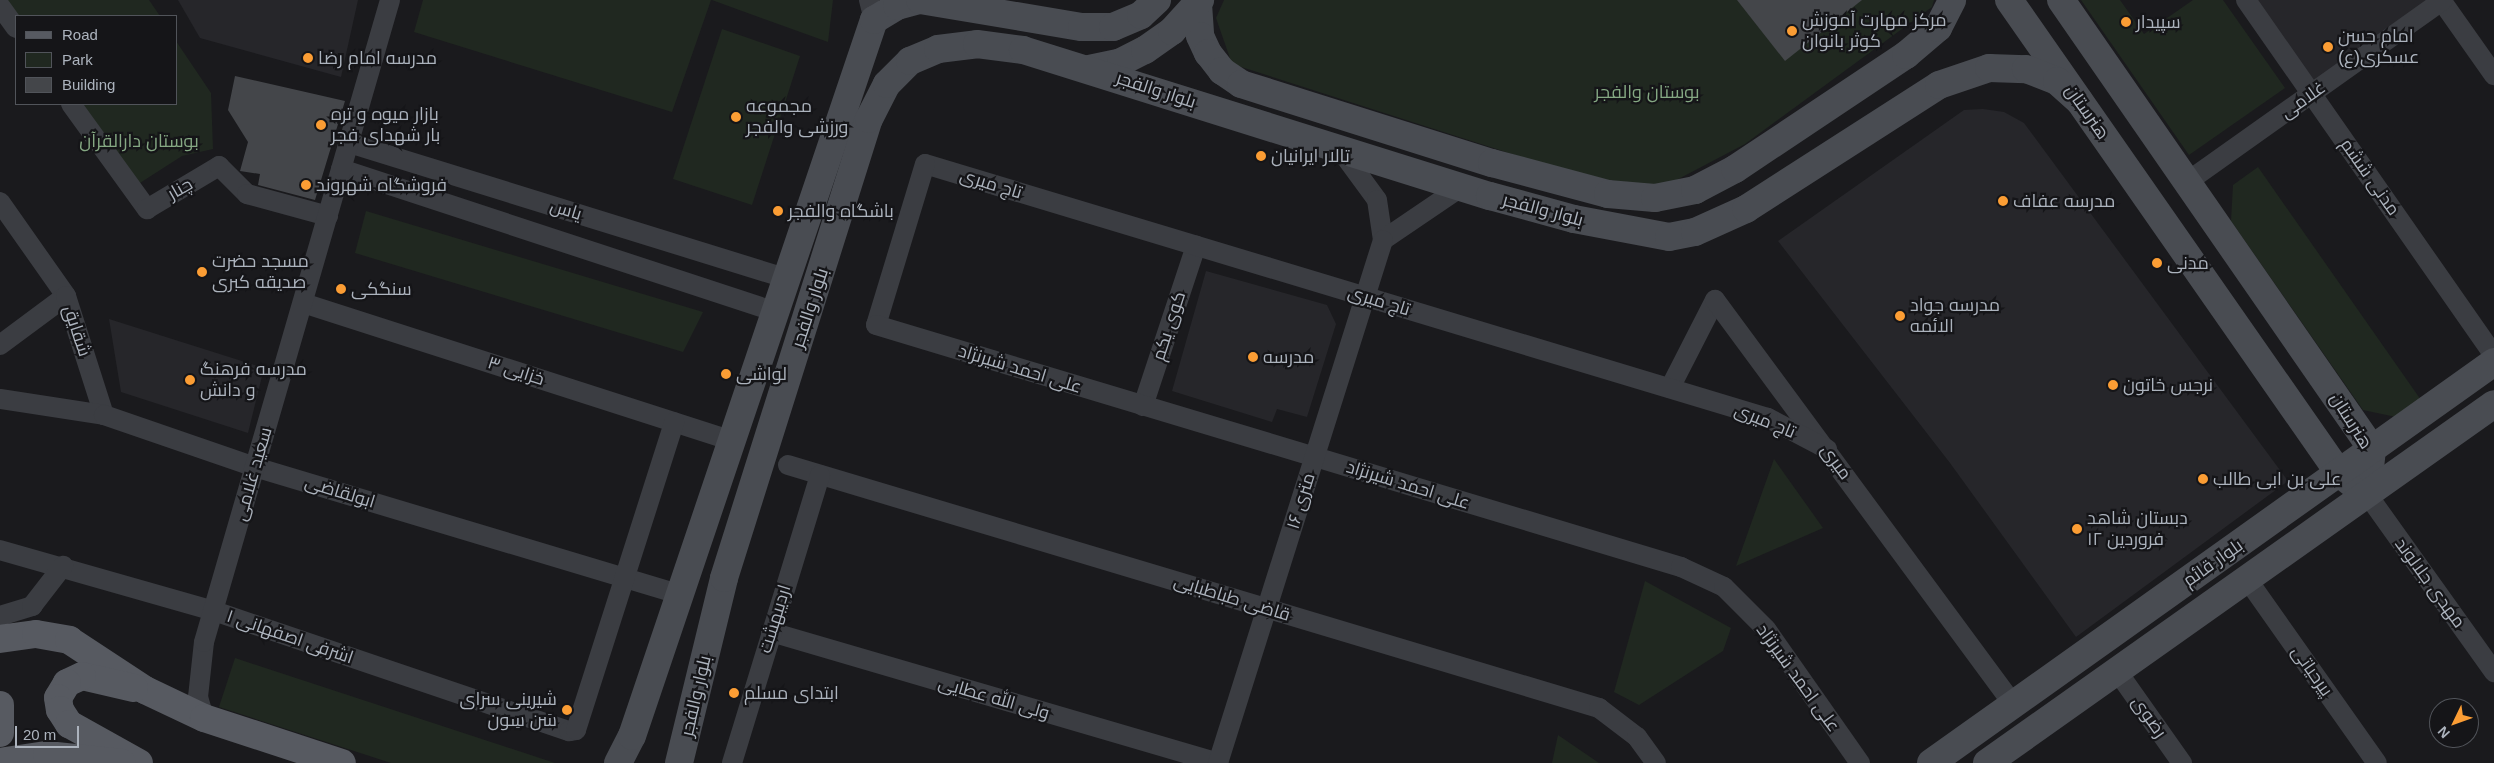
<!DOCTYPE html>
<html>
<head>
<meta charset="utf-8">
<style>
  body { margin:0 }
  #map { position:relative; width:2494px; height:763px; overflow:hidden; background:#1a1a1d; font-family:Arial,Cairo,sans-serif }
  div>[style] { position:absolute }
  .built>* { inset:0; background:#26262a }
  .green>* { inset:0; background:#202820 }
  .building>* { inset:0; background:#44464a }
  .street>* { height:20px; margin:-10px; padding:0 10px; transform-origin:10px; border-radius:10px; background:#3b3d42 }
  .secondary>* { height:28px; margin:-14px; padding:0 14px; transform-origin:14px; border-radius:14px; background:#494c52 }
  .primary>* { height:28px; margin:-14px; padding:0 14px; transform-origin:14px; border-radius:14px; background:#575a61 }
  .dots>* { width:14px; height:14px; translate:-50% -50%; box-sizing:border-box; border:2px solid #151518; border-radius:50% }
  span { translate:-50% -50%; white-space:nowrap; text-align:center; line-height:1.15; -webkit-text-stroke:4.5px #151518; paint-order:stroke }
  .poi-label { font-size:18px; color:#acb3bd }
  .left { translate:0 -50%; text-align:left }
  .right { translate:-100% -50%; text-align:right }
  .street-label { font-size:18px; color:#acb3bd }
  .park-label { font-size:18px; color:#85a883 }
  .legend { position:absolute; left:15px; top:15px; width:162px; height:90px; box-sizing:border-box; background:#151518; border:1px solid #51545a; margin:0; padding:6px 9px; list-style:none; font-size:15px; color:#acb3bd }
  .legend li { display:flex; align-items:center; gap:10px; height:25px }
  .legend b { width:25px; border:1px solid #51545a }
  .north { position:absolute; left:2429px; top:698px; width:50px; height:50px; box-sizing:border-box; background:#151518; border:1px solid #51545a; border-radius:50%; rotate:228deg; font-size:14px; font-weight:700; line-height:20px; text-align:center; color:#acb3bd }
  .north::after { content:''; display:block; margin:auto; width:18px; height:22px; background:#fb9d34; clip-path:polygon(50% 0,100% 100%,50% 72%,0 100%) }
  .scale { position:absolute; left:15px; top:726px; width:64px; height:22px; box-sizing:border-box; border:2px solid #acb3bd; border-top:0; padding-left:6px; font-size:15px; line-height:18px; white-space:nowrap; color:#acb3bd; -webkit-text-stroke:4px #151518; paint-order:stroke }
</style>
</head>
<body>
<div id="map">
  <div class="built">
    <i style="clip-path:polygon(178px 0,358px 0,341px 77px,200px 38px)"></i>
    <i style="clip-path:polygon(2246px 0,2441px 0,2312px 93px)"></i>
    <i style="clip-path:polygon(1983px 109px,2004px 112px,2024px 123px,2288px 481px,2076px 637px,1950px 463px,1778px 241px,1964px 110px)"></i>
    <i style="clip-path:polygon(1206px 271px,1327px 305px,1336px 324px,1307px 417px,1277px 409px,1272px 422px,1172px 391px)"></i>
    <i style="clip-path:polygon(109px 319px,264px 368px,248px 433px,121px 392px)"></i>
  </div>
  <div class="green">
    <i style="clip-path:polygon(1px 0,149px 0,160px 16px,16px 16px)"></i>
    <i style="clip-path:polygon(423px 0,711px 0,672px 112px,414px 32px)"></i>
    <i style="clip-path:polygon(712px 0,833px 0,828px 42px,731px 7px)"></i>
    <i style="clip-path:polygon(1224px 0,1934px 0,1932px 7px,1745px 144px,1665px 186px,1587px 178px,1232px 64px,1216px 18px)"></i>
    <i style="clip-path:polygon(2081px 0,2120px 0,2144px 34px,2193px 0,2223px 0,2285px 88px,2189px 155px)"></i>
    <i style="clip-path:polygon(722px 29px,800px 56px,752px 205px,673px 179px)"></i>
    <i style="clip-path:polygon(176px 41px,211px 93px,213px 149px,182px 156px,129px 190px,70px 104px,176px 104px)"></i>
    <i style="clip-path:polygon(2258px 167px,2421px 400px,2396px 417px,2363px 410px,2231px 221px,2233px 185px)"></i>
    <i style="clip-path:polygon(366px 211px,703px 312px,683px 352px,355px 253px)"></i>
    <i style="clip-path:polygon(1774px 459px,1823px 528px,1736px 566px)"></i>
    <i style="clip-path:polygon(1645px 581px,1731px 628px,1723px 651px,1639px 705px,1614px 692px)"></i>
    <i style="clip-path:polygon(235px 658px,555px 763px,391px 763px,219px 707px)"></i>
    <i style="clip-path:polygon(1558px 735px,1599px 763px,1552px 763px)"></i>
  </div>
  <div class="building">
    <i style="clip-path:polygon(1737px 0,1862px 0,1785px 61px)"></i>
    <i style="clip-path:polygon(235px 76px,345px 101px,315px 200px,258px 185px,260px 174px,240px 171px,248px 142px,228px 110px)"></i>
  </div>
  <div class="street">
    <i style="left:869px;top:0;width:21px;rotate:76deg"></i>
    <i style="left:2246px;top:0;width:433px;rotate:55.1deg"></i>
    <i style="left:2441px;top:0;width:92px;rotate:54.8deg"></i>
    <i style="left:0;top:6px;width:27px;rotate:54deg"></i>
    <i style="left:71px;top:104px;width:130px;rotate:54.1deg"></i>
    <i style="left:147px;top:209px;width:84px;rotate:-30.8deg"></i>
    <i style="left:219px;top:166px;width:40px;rotate:45deg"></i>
    <i style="left:247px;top:194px;width:84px;rotate:15.2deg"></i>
    <i style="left:349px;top:143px;width:454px;rotate:17.2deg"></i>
    <i style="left:1339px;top:148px;width:64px;rotate:53.8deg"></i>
    <i style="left:1377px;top:200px;width:40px;rotate:81.5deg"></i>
    <i style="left:1383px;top:240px;width:94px;rotate:-34.2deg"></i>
    <i style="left:341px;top:169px;width:454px;rotate:18.2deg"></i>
    <i style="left:2187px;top:182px;width:314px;rotate:-35.4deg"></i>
    <i style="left:0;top:202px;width:115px;rotate:54.9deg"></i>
    <i style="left:303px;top:303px;width:448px;rotate:17.8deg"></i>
    <i style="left:0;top:345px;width:82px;rotate:-36.6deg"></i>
    <i style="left:66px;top:296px;width:125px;rotate:72.3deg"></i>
    <i style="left:1670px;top:388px;width:99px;rotate:-62.9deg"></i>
    <i style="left:1715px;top:300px;width:502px;rotate:53.59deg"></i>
    <i style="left:0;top:399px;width:105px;rotate:8.7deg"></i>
    <i style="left:104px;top:415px;width:160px;rotate:19deg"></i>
    <i style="left:255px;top:467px;width:442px;rotate:16.7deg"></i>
    <i style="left:1143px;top:406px;width:169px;rotate:-71.7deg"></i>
    <i style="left:1827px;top:449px;width:67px;rotate:-152.3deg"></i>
    <i style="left:1768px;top:418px;width:880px;rotate:-163.23deg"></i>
    <i style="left:925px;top:164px;width:168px;rotate:106.9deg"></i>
    <i style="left:876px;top:325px;width:841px;rotate:16.73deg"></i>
    <i style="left:1681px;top:567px;width:47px;rotate:24.9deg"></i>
    <i style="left:1724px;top:587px;width:59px;rotate:45deg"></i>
    <i style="left:1766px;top:629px;width:164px;rotate:55deg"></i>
    <i style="left:788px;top:465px;width:847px;rotate:16.68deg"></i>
    <i style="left:1599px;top:708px;width:48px;rotate:37.3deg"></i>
    <i style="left:1637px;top:737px;width:32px;rotate:54deg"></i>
    <i style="left:2367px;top:494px;width:219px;rotate:54.5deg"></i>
    <i style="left:0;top:550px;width:223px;rotate:15.9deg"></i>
    <i style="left:214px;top:611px;width:375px;rotate:18.7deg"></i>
    <i style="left:569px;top:731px;width:7px;rotate:-8deg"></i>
    <i style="left:576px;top:730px;width:323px;rotate:-72.3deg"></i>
    <i style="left:2247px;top:579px;width:225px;rotate:54.8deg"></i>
    <i style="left:0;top:616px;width:34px;rotate:-17deg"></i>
    <i style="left:32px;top:606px;width:51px;rotate:-52.2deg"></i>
    <i style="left:771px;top:632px;width:466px;rotate:16.3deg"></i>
    <i style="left:2117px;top:671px;width:113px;rotate:54.8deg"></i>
    <i style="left:204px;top:718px;width:22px;rotate:-106deg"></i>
    <i style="left:198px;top:697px;width:55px;rotate:-83.8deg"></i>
    <i style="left:204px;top:642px;width:668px;rotate:-73.84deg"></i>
    <i style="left:732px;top:763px;width:301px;rotate:-73deg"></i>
    <i style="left:1218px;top:763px;width:548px;rotate:-72.49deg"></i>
  </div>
  <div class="secondary">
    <i style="left:2009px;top:0;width:577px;rotate:55.1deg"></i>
    <i style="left:2339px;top:473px;width:16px;rotate:38deg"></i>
    <i style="left:2061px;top:0;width:546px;rotate:55.29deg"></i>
    <i style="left:2372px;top:449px;width:19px;rotate:96deg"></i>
    <i style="left:1198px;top:4px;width:32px;rotate:86deg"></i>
    <i style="left:1200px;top:36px;width:19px;rotate:65deg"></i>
    <i style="left:1208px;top:53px;width:23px;rotate:52deg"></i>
    <i style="left:1222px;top:71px;width:23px;rotate:34deg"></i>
    <i style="left:1241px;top:84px;width:263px;rotate:17.5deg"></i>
    <i style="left:1492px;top:163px;width:120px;rotate:15deg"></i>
    <i style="left:1608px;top:194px;width:47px;rotate:4.9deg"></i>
    <i style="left:1655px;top:198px;width:41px;rotate:-11.3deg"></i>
    <i style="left:1695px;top:190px;width:45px;rotate:-27.7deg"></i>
    <i style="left:1735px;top:169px;width:206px;rotate:-33.7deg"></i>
    <i style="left:1906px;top:55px;width:42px;rotate:-40.2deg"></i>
    <i style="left:1938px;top:28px;width:31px;rotate:-63deg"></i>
    <i style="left:1089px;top:69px;width:33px;rotate:-12deg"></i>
    <i style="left:1121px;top:62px;width:27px;rotate:-27deg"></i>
    <i style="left:1145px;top:50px;width:33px;rotate:-35deg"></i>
    <i style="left:1172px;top:31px;width:42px;rotate:-47.9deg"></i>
    <i style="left:618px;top:763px;width:30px;rotate:-63deg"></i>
    <i style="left:632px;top:736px;width:756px;rotate:-71.33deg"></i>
    <i style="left:874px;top:20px;width:27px;rotate:-31deg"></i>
    <i style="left:897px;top:6px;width:24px;rotate:-15deg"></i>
    <i style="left:920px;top:0;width:164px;rotate:9.5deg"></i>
    <i style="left:1082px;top:27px;width:31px"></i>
    <i style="left:1113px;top:27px;width:30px;rotate:-23deg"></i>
    <i style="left:1141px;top:15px;width:22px;rotate:-43deg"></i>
    <i style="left:679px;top:763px;width:190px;rotate:-76.3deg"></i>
    <i style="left:724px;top:578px;width:481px;rotate:-72.5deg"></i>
    <i style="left:869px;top:119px;width:39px;rotate:-63deg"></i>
    <i style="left:887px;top:84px;width:33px;rotate:-45deg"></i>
    <i style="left:910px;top:61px;width:30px;rotate:-23deg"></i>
    <i style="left:938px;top:49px;width:39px;rotate:-7deg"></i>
    <i style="left:977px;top:44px;width:46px;rotate:7.4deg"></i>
    <i style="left:1023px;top:50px;width:489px;rotate:17.4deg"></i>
    <i style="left:1490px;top:196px;width:87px;rotate:15.3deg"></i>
    <i style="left:1574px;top:219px;width:97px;rotate:10.7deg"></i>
    <i style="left:1669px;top:237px;width:26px;rotate:-11deg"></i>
    <i style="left:1695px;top:232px;width:56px;rotate:-24.3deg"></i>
    <i style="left:1746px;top:209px;width:229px;rotate:-32.7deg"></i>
    <i style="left:1939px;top:85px;width:53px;rotate:-18.8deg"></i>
    <i style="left:1989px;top:68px;width:37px;rotate:2deg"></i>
    <i style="left:2026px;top:69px;width:33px;rotate:21deg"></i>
    <i style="left:2057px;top:81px;width:30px;rotate:42deg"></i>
    <i style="left:1931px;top:763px;width:691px;rotate:-35.46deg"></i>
    <i style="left:1987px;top:763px;width:621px;rotate:-35.3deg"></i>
  </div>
  <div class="primary">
    <i style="left:0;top:639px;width:36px;rotate:-8deg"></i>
    <i style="left:36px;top:634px;width:34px;rotate:10deg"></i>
    <i style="left:69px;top:640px;width:91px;rotate:33.3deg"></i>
    <i style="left:145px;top:690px;width:65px;rotate:25.4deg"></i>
    <i style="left:204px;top:718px;width:145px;rotate:18.1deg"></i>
    <i style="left:134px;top:688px;width:53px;rotate:-167deg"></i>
    <i style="left:82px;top:676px;width:17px;rotate:155deg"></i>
    <i style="left:67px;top:683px;width:17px;rotate:121deg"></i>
    <i style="left:58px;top:698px;width:12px;rotate:81deg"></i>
    <i style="left:60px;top:710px;width:17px;rotate:57deg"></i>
    <i style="left:69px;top:724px;width:80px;rotate:29.1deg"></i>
    <i style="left:0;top:705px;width:28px;rotate:90deg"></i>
    <i style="left:0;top:762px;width:48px;rotate:-8.5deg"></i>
    <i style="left:47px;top:755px;width:75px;rotate:6.1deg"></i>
  </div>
  <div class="dots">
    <i style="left:2126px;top:22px;background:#fb9d34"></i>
    <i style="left:1792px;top:31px;background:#fb9d34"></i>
    <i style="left:2328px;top:47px;background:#fb9d34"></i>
    <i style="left:308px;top:58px;background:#fb9d34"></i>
    <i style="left:736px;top:117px;background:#fb9d34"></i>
    <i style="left:321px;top:125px;background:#fb9d34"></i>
    <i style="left:1261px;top:156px;background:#fb9d34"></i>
    <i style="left:306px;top:185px;background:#fb9d34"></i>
    <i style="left:2003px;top:201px;background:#fb9d34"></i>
    <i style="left:778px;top:211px;background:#fb9d34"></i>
    <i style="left:2157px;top:263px;background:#fb9d34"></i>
    <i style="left:202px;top:272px;background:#fb9d34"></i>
    <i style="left:341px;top:289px;background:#fb9d34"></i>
    <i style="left:1900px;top:316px;background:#fb9d34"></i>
    <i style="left:1253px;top:357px;background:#fb9d34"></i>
    <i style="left:726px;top:374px;background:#fb9d34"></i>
    <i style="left:190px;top:380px;background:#fb9d34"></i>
    <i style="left:2113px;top:385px;background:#fb9d34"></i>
    <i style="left:2203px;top:479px;background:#fb9d34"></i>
    <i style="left:2077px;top:529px;background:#fb9d34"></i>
    <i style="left:734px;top:693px;background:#fb9d34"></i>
    <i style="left:567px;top:710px;background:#fb9d34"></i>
  </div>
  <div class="poi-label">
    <span class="left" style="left:1802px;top:31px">مرکز مهارت آموزش<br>کوثر بانوان</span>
    <span class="left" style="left:2136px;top:22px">سپیدار</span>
    <span class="left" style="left:2338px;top:47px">امام حسن<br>عسکری(ع)</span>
    <span class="left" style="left:318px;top:58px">مدرسه امام رضا</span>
    <span class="left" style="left:746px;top:117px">مجموعه<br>ورزشی والفجر</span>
    <span class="left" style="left:331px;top:125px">بازار میوه و تره‌<br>بار شهدای فجر</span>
    <span class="left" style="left:1271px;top:156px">تالار ایرانیان</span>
    <span class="left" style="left:316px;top:185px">فروشگاه شهروند</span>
    <span class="left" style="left:2013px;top:201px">مدرسه عفاف</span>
    <span class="left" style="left:788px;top:211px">باشگاه والفجر</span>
    <span class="left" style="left:212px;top:272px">مسجد حضرت<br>صدیقه کبری</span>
    <span class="left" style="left:2167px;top:263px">مدنی</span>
    <span class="left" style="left:351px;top:289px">سنگکی</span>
    <span class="left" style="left:1910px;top:316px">مدرسه جواد<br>الائمه</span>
    <span class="left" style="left:1263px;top:357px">مدرسه</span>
    <span class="left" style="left:200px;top:380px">مدرسه فرهنگ<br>و دانش</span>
    <span class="left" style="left:736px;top:374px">لواشی</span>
    <span class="left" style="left:2123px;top:385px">نرجس خاتون</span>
    <span class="left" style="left:2213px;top:479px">علی بن ابی طالب</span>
    <span class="left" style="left:2087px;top:529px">دبستان شاهد<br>۱۲ فروردین</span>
    <span class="left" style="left:744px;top:693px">ابتدای مسلم</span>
    <span class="right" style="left:557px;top:710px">شیرینی سرای<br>سَن سِون</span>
  </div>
  <div class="street-label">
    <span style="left:1156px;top:90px;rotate:18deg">بلوار والفجر</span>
    <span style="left:2303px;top:100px;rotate:-35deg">غلامی</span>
    <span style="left:2087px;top:112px;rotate:55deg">هنرستان</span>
    <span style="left:2370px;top:177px;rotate:55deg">مدنی ششم</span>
    <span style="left:991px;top:184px;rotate:17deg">تاج میری</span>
    <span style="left:180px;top:189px;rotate:-30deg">چنار</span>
    <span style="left:566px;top:210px;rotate:17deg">یاس</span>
    <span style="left:1543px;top:210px;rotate:15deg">بلوار والفجر</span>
    <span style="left:1379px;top:301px;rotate:17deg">تاج میری</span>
    <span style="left:810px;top:308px;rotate:-72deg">بلوار والفجر</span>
    <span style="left:1169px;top:326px;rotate:-72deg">کوی یکم</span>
    <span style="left:77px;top:331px;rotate:72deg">شقایق</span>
    <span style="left:1020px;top:369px;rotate:17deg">علی احمد شیرنژاد</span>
    <span style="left:516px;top:371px;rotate:18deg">خزایی ۳</span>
    <span style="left:1765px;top:421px;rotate:22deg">تاج میری</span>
    <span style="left:2351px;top:421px;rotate:58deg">هنرستان</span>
    <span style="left:1836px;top:462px;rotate:54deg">میری</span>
    <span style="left:253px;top:474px;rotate:-74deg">سعید غلامی</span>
    <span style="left:1408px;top:485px;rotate:17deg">علی احمد شیرنژاد</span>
    <span style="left:340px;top:492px;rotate:17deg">ابولقاضی</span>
    <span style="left:1301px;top:501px;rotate:-73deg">۱۶ متری</span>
    <span style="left:2213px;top:563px;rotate:-35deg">بلوار قائم</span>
    <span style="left:2430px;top:583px;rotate:54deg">مهدی جلالوند</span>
    <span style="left:1232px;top:598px;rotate:17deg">قاضی طباطبایی</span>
    <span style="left:775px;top:619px;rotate:-73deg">اردیبهشت</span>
    <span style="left:290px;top:637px;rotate:19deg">اشرفی اصفهانی ۱</span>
    <span style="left:2312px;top:671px;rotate:55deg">پیرحیاتی</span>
    <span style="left:1798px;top:678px;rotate:54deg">علی احمد شیرنژاد</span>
    <span style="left:696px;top:696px;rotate:-77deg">بلوار والفجر</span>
    <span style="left:994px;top:698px;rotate:16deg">ولی الله عطایی</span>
    <span style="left:2149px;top:717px;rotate:55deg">رضوی</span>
  </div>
  <div class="park-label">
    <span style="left:1647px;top:92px">بوستان والفجر</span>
    <span style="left:139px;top:141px">بوستان دارالقرآن</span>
  </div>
  <ul class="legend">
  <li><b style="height:6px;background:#575a61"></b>Road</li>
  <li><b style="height:14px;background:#202820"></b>Park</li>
  <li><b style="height:14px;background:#44464a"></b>Building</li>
  </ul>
  <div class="north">N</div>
  <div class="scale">20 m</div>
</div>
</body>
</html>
